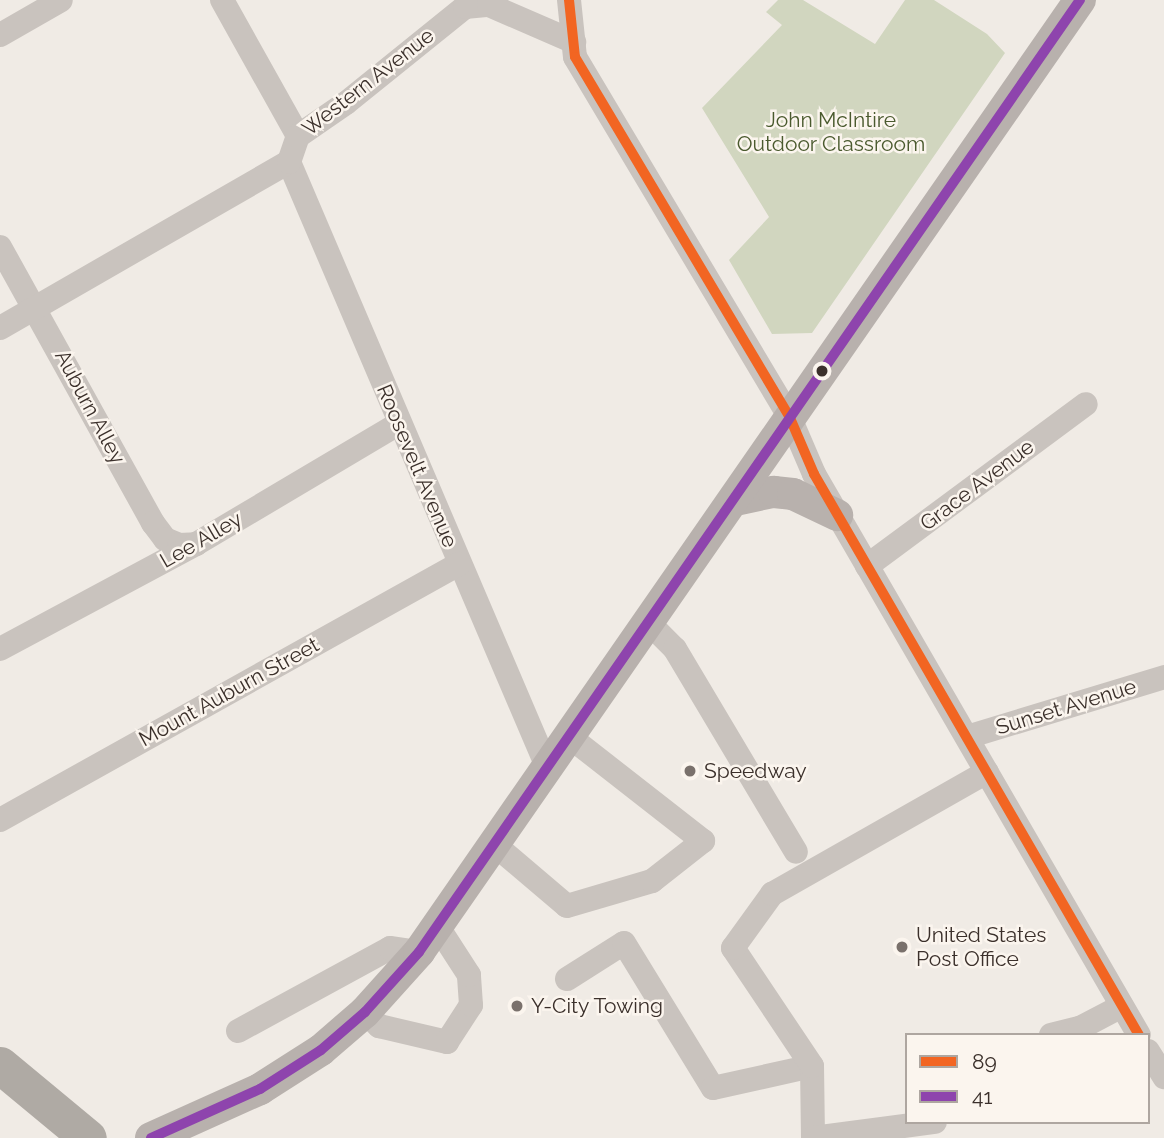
<!DOCTYPE html>
<html>
<head>
<meta charset="utf-8">
<style>
  body { margin:0 }
  #map { position:relative; width:1164px; height:1138px; overflow:hidden; background:#f0ebe5; font-family:Raleway,sans-serif }
  div>[style] { position:absolute }
  .green>* { inset:0; background:#d1d6bf }
  .minor>* { height:24px; margin:-12px; padding:0 12px; transform-origin:12px; border-radius:12px; background:#c9c3be }
  .major>* { height:32px; margin:-16px; padding:0 16px; transform-origin:16px; border-radius:16px; background:#b8b1ad }
  .highway>* { height:37px; margin:-18.5px; padding:0 18.5px; transform-origin:18.5px; border-radius:18.5px; background:#afaaa4 }
  .bus-1>* { height:10px; margin:-5px; padding:0 5px; transform-origin:5px; border-radius:5px; background:#f26522 }
  .bus-2>* { height:10px; margin:-5px; padding:0 5px; transform-origin:5px; border-radius:5px; background:#8e44ad }
  .dots>* { width:19px; height:19px; translate:-50% -50%; box-sizing:border-box; border:4px solid #fbf5ee; border-radius:50% }
  span { translate:-50% -50%; white-space:nowrap; text-align:center; line-height:1.15; -webkit-text-stroke:5px #fbf5ee; paint-order:stroke }
  .street-label { font-size:21px; color:#3b302b }
  .park-label { font-size:21px; color:#4a5a2e }
  .poi-label { font-size:21px; color:#3b302b }
  .left { translate:0 -50%; text-align:left }
  .legend { position:absolute; left:905px; top:1033px; width:245px; height:91px; box-sizing:border-box; background:#fbf5ee; border:2px solid #aea6a0; margin:0; padding:9px 12px; list-style:none; font-size:21px; color:#3b302b }
  .legend li { display:flex; align-items:center; gap:14px; height:35px }
  .legend b { width:35px; border:2px solid #aea6a0 }
</style>
</head>
<body>
<div id="map">
  <div class="green">
    <i style="clip-path:polygon(778px 0,803px 0,875px 44px,905px 0,934px 0,987px 34px,1005px 53px,812px 333px,772px 334px,729px 260px,769px 217px,702px 108px,782px 25px,766px 12px)"></i>
  </div>
  <div class="minor">
    <i style="left:222px;top:0;width:156px;rotate:60.8deg"></i>
    <i style="left:569px;top:0;width:57px;rotate:84deg"></i>
    <i style="left:575px;top:57px;width:420px;rotate:59.2deg"></i>
    <i style="left:790px;top:418px;width:61px;rotate:66.8deg"></i>
    <i style="left:814px;top:474px;width:648px;rotate:59.92deg"></i>
    <i style="left:0;top:35px;width:70px;rotate:-29.8deg"></i>
    <i style="left:289px;top:162px;width:660px;rotate:66.89deg"></i>
    <i style="left:0;top:247px;width:316px;rotate:61deg"></i>
    <i style="left:153px;top:523px;width:20px;rotate:53deg"></i>
    <i style="left:165px;top:539px;width:15px;rotate:23deg"></i>
    <i style="left:179px;top:545px;width:17px;rotate:-3deg"></i>
    <i style="left:0;top:328px;width:333px;rotate:-29.9deg"></i>
    <i style="left:289px;top:162px;width:28px;rotate:-71deg"></i>
    <i style="left:298px;top:136px;width:58px;rotate:-34.5deg"></i>
    <i style="left:346px;top:103px;width:153px;rotate:-38.9deg"></i>
    <i style="left:465px;top:7px;width:24px;rotate:-5deg"></i>
    <i style="left:489px;top:5px;width:93px;rotate:23.5deg"></i>
    <i style="left:867px;top:566px;width:272px;rotate:-36.5deg"></i>
    <i style="left:648px;top:622px;width:38px;rotate:45deg"></i>
    <i style="left:675px;top:649px;width:236px;rotate:59.2deg"></i>
    <i style="left:0;top:649px;width:222px;rotate:-28.2deg"></i>
    <i style="left:196px;top:544px;width:235px;rotate:-30.7deg"></i>
    <i style="left:967px;top:737px;width:206px;rotate:-16.9deg"></i>
    <i style="left:0;top:820px;width:526px;rotate:-29.15deg"></i>
    <i style="left:495px;top:845px;width:94px;rotate:40.3deg"></i>
    <i style="left:567px;top:906px;width:89px;rotate:-16.4deg"></i>
    <i style="left:652px;top:881px;width:65px;rotate:-38.1deg"></i>
    <i style="left:703px;top:841px;width:169px;rotate:-142deg"></i>
    <i style="left:567px;top:979px;width:67px;rotate:-32.3deg"></i>
    <i style="left:624px;top:943px;width:170px;rotate:58.5deg"></i>
    <i style="left:713px;top:1088px;width:101px;rotate:-12.5deg"></i>
    <i style="left:812px;top:1066px;width:72px;rotate:89.2deg"></i>
    <i style="left:365px;top:1012px;width:20px;rotate:45deg"></i>
    <i style="left:379px;top:1026px;width:70px;rotate:13.2deg"></i>
    <i style="left:447px;top:1042px;width:44px;rotate:-57deg"></i>
    <i style="left:471px;top:1005px;width:30px;rotate:-94deg"></i>
    <i style="left:469px;top:975px;width:57px;rotate:-122.9deg"></i>
    <i style="left:238px;top:1031px;width:173px;rotate:-28.6deg"></i>
    <i style="left:390px;top:948px;width:29px;rotate:8deg"></i>
    <i style="left:1051px;top:1035px;width:30px;rotate:-14deg"></i>
    <i style="left:1080px;top:1028px;width:47px;rotate:-27.6deg"></i>
    <i style="left:1148px;top:1051px;width:31px;rotate:58deg"></i>
    <i style="left:812px;top:1066px;width:142px;rotate:-123.8deg"></i>
    <i style="left:733px;top:948px;width:67px;rotate:-54.2deg"></i>
    <i style="left:772px;top:894px;width:247px;rotate:-29.6deg"></i>
    <i style="left:813px;top:1138px;width:123px;rotate:-7.5deg"></i>
  </div>
  <div class="major">
    <i style="left:735px;top:500px;width:40px;rotate:-12deg"></i>
    <i style="left:774px;top:492px;width:19px;rotate:6deg"></i>
    <i style="left:793px;top:494px;width:49px;rotate:25.5deg"></i>
    <i style="left:151px;top:1138px;width:120px;rotate:-24.2deg"></i>
    <i style="left:260px;top:1089px;width:72px;rotate:-32.6deg"></i>
    <i style="left:321px;top:1050px;width:58px;rotate:-40.8deg"></i>
    <i style="left:365px;top:1012px;width:81px;rotate:-48deg"></i>
    <i style="left:419px;top:952px;width:1159px;rotate:-55.23deg"></i>
  </div>
  <div class="highway">
    <i style="left:0;top:1065px;width:114px;rotate:39.7deg"></i>
  </div>
  <div class="bus-1">
    <i style="left:569px;top:0;width:57px;rotate:84deg"></i>
    <i style="left:575px;top:57px;width:420px;rotate:59.2deg"></i>
    <i style="left:790px;top:418px;width:61px;rotate:66.8deg"></i>
    <i style="left:814px;top:474px;width:648px;rotate:59.92deg"></i>
  </div>
  <div class="bus-2">
    <i style="left:151px;top:1138px;width:120px;rotate:-24.2deg"></i>
    <i style="left:260px;top:1089px;width:72px;rotate:-32.6deg"></i>
    <i style="left:321px;top:1050px;width:58px;rotate:-40.8deg"></i>
    <i style="left:365px;top:1012px;width:81px;rotate:-48deg"></i>
    <i style="left:419px;top:952px;width:1159px;rotate:-55.23deg"></i>
  </div>
  <div class="dots">
    <i style="left:822px;top:371px;background:#3b302b"></i>
    <i style="left:690px;top:771px;background:#7a716c"></i>
    <i style="left:902px;top:947px;background:#7a716c"></i>
    <i style="left:517px;top:1006px;background:#7a716c"></i>
  </div>
  <div class="street-label">
    <span style="left:368px;top:82px;rotate:-38deg">Western Avenue</span>
    <span style="left:90px;top:407px;rotate:62deg">Auburn Alley</span>
    <span style="left:417px;top:466px;rotate:67deg">Roosevelt Avenue</span>
    <span style="left:977px;top:485px;rotate:-37deg">Grace Avenue</span>
    <span style="left:201px;top:540px;rotate:-30deg">Lee Alley</span>
    <span style="left:229px;top:692px;rotate:-29deg">Mount Auburn Street</span>
    <span style="left:1066px;top:707px;rotate:-17deg">Sunset Avenue</span>
  </div>
  <div class="park-label">
    <span style="left:831px;top:132px">John McIntire<br>Outdoor Classroom</span>
  </div>
  <div class="poi-label">
    <span class="left" style="left:704px;top:771px">Speedway</span>
    <span class="left" style="left:916px;top:947px">United States<br>Post Office</span>
    <span class="left" style="left:531px;top:1006px">Y-City Towing</span>
  </div>
  <ul class="legend">
  <li><b style="height:9px;background:#f26522"></b>89</li>
  <li><b style="height:9px;background:#8e44ad"></b>41</li>
  </ul>
</div>
</body>
</html>
